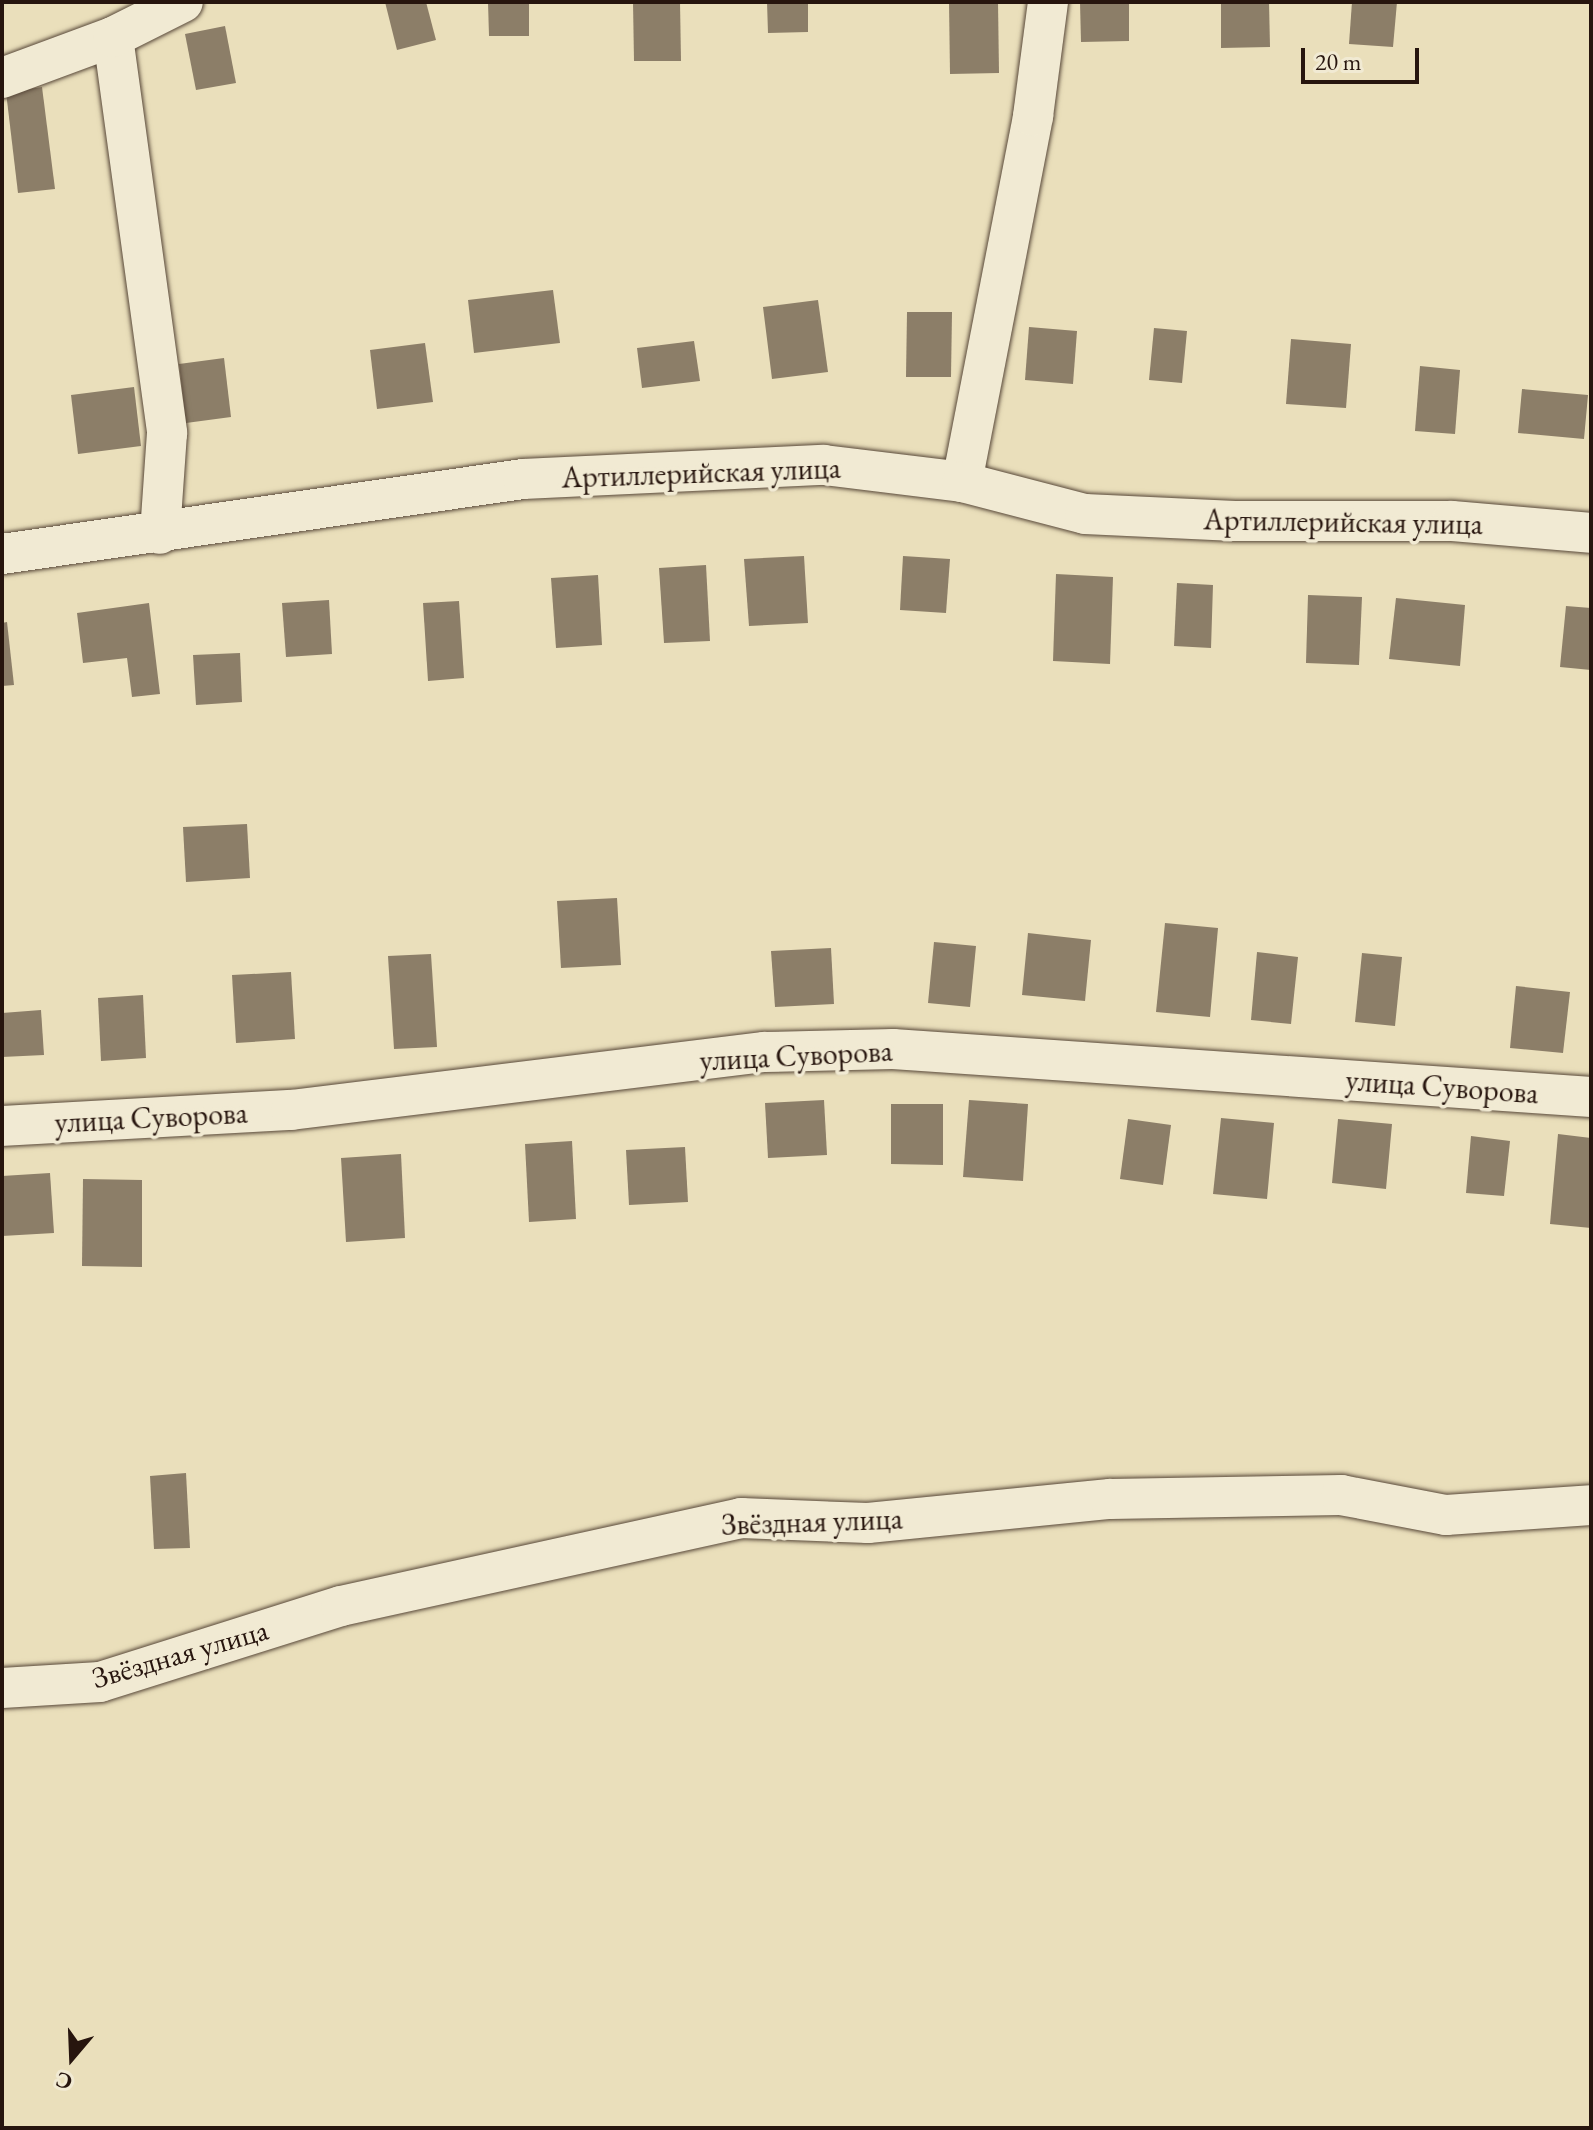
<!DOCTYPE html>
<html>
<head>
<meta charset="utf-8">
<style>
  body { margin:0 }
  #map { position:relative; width:1593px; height:2130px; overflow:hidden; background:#eadfbb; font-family:"EB Garamond",serif }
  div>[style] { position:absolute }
  .building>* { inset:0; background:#8c7e68 }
  .roads { filter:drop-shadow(0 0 2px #584839) drop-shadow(0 0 2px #584839) }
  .street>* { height:40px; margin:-20px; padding:0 20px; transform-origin:20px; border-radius:20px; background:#f1ead3 }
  span { translate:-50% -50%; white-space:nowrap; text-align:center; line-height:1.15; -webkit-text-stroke:7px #f1ead3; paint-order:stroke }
  .street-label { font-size:30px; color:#27150e }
  .frame { position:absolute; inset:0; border:4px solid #27150e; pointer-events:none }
  .north { position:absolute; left:32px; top:2018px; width:80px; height:80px; -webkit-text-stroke:6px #f1ead3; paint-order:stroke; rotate:199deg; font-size:22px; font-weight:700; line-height:32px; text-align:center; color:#27150e }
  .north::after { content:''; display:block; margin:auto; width:28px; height:36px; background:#27150e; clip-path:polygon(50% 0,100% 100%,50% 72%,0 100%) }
  .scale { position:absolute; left:1301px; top:48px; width:118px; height:36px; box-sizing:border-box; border:4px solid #27150e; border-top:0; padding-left:10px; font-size:24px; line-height:28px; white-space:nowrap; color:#27150e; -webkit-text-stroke:6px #f1ead3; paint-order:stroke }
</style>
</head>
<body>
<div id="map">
  <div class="building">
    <i style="clip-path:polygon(385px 2px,426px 2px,436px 40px,397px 50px)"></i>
    <i style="clip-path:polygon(488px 2px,529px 2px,529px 36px,489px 36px)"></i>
    <i style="clip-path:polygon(633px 2px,680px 2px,681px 61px,634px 61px)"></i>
    <i style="clip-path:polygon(767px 2px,808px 2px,808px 32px,768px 33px)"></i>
    <i style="clip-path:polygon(949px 2px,998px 2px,999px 73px,950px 74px)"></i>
    <i style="clip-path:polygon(1080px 2px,1129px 2px,1129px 41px,1081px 42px)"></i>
    <i style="clip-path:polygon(1221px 2px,1269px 2px,1270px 47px,1221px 48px)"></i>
    <i style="clip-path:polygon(1352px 2px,1397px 2px,1393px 47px,1349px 44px)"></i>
    <i style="clip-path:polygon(225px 26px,236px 83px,196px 90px,185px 34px)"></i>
    <i style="clip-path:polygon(42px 87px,55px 189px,18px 193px,6px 92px)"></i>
    <i style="clip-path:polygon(553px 290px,560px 343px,474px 353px,468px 300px)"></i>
    <i style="clip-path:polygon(818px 300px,828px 372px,772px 379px,763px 307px)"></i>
    <i style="clip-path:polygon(907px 312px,952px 312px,951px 377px,906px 377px)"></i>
    <i style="clip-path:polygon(1029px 327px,1077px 331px,1073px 384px,1025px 380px)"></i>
    <i style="clip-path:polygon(1154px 328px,1187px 331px,1182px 383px,1149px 380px)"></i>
    <i style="clip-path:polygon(1291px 339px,1351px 344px,1346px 408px,1286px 404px)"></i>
    <i style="clip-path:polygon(694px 341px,700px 381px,642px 388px,637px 348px)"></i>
    <i style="clip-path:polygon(425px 343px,433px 402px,377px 409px,370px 350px)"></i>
    <i style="clip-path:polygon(224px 358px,231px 417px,186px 423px,179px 364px)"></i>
    <i style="clip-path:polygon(1420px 366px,1460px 370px,1455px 434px,1415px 431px)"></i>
    <i style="clip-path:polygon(134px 387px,141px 446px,78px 454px,71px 395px)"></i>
    <i style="clip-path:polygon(1522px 389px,1588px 395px,1584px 439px,1518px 433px)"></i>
    <i style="clip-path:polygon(804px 556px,808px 623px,749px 626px,744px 559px)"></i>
    <i style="clip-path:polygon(903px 556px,950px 559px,946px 613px,900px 610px)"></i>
    <i style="clip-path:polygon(706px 565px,710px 641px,664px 643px,659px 568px)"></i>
    <i style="clip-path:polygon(1056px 574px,1113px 577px,1110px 664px,1053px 661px)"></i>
    <i style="clip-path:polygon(598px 575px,602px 645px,556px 648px,551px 578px)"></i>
    <i style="clip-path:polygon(1177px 583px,1213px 585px,1211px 648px,1174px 646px)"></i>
    <i style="clip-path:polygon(1308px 595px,1362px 597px,1359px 665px,1306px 663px)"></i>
    <i style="clip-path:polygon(1396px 598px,1465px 605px,1460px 666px,1389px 659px)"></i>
    <i style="clip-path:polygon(329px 600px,332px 654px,286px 657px,282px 603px)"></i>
    <i style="clip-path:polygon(459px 601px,464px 678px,428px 681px,423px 603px)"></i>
    <i style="clip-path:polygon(149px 603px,160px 694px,132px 697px,127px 658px,83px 663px,77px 613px)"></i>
    <i style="clip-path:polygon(1566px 606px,1591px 608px,1591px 670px,1560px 667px)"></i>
    <i style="clip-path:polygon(7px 622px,14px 685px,2px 686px,2px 623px)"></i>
    <i style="clip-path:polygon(240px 653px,242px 702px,196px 705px,193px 655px)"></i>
    <i style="clip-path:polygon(247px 824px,250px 878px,186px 882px,183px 827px)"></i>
    <i style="clip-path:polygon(617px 898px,621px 965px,561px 968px,557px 901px)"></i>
    <i style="clip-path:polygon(1165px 923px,1218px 928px,1210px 1017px,1156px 1012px)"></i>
    <i style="clip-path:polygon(1028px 933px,1091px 940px,1085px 1001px,1022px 995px)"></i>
    <i style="clip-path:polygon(934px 942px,976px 946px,970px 1007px,928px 1003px)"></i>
    <i style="clip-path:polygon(831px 948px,834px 1004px,775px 1007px,771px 951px)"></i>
    <i style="clip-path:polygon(1257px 952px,1298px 957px,1291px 1024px,1251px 1020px)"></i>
    <i style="clip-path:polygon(1362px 953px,1402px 957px,1395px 1026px,1355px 1022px)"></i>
    <i style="clip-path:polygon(431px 954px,437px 1047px,394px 1049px,388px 956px)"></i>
    <i style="clip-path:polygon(291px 972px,295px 1039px,236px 1043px,232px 975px)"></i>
    <i style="clip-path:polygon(1516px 986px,1570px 992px,1563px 1053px,1510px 1048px)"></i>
    <i style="clip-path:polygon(143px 995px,146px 1058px,101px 1061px,98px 998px)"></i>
    <i style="clip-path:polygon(41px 1010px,44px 1055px,2px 1057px,2px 1013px)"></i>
    <i style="clip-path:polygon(824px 1100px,827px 1155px,768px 1158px,765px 1103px)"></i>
    <i style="clip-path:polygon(969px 1100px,1028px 1104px,1023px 1181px,963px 1177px)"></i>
    <i style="clip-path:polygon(891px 1104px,943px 1104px,943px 1165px,891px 1164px)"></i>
    <i style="clip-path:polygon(1221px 1118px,1274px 1123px,1267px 1199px,1213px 1194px)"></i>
    <i style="clip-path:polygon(1128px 1119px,1171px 1125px,1163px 1185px,1120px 1179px)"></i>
    <i style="clip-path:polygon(1338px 1119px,1392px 1124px,1386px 1189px,1332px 1183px)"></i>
    <i style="clip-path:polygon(1558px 1134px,1591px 1138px,1591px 1228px,1550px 1224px)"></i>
    <i style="clip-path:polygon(1471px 1136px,1510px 1141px,1504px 1196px,1466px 1193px)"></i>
    <i style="clip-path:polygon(572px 1141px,576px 1219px,529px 1222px,525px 1144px)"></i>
    <i style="clip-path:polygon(685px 1147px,688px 1202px,629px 1205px,626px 1150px)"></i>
    <i style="clip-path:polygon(401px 1154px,405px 1238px,346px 1242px,341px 1158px)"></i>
    <i style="clip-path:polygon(50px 1173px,54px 1233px,2px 1236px,2px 1176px)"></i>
    <i style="clip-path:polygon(83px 1179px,142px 1180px,142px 1267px,82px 1266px)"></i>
    <i style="clip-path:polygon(186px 1473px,190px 1548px,154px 1549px,150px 1476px)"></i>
  </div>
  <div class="roads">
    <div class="street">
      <i style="left:113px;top:37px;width:400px;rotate:82.2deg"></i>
      <i style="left:167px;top:433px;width:101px;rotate:94deg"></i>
      <i style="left:2px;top:78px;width:118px;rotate:-20.3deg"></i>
      <i style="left:113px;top:37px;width:78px;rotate:-26.6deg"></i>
      <i style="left:962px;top:482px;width:373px;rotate:-79deg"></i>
      <i style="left:1033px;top:116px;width:115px;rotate:-82.5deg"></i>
      <i style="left:2px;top:554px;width:526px;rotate:-8.19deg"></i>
      <i style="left:523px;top:479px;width:301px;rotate:-2.7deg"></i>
      <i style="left:824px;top:465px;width:139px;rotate:7deg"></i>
      <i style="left:962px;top:482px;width:127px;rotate:14.6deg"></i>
      <i style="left:1085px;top:514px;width:150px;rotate:2.7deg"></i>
      <i style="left:1235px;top:521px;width:217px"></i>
      <i style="left:1452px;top:521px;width:140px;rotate:4.9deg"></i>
      <i style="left:2px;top:1126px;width:289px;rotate:-3.2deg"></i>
      <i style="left:291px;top:1110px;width:477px;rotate:-7deg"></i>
      <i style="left:764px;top:1052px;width:129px;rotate:-1.3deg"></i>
      <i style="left:893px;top:1049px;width:700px;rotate:3.93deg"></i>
      <i style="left:2px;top:1688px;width:98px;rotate:-3.5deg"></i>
      <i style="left:100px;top:1682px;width:253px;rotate:-17.5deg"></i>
      <i style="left:341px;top:1606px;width:410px;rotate:-12.4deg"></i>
      <i style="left:741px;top:1518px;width:127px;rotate:2.3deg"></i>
      <i style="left:868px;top:1523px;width:243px;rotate:-5.7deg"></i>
      <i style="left:1110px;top:1499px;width:231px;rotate:-1deg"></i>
      <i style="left:1341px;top:1495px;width:107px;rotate:10.8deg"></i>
      <i style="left:1446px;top:1515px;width:145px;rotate:-3.9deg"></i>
    </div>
  </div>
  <div class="street-label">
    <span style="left:701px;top:473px;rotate:-2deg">Артиллерийская улица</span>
    <span style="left:1343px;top:522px;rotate:1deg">Артиллерийская улица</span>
    <span style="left:796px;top:1056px;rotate:-3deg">улица Суворова</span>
    <span style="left:1442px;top:1087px;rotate:4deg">улица Суворова</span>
    <span style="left:151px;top:1118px;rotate:-3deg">улица Суворова</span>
    <span style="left:812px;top:1522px;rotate:-2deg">Звёздная улица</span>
    <span style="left:180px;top:1654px;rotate:-16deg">Звёздная улица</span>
  </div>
  <div class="frame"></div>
  <div class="north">С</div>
  <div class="scale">20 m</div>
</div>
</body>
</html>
